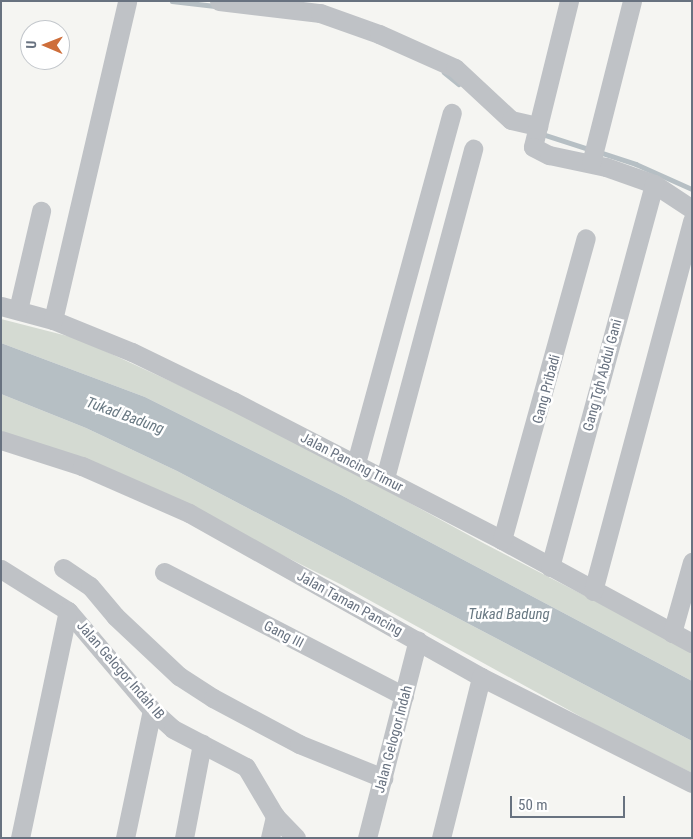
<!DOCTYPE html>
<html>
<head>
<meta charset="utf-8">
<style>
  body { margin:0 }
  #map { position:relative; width:693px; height:839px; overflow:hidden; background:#f5f5f2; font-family:"Roboto Condensed",sans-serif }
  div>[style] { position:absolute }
  .green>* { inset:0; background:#d4dad2 }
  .water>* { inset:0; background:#b6bfc4 }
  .stream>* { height:4.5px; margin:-2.25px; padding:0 2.25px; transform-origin:2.25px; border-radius:2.25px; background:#b6bfc4 }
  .minor>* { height:19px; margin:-9.5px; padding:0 9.5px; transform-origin:9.5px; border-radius:9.5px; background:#bfc2c6 }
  span { translate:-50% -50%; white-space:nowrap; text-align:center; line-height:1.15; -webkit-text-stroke:5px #fff; paint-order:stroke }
  .street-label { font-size:14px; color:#687280 }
  .water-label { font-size:15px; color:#697983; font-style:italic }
  .frame { position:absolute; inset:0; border:2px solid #687280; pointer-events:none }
  .north { position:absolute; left:20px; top:20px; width:50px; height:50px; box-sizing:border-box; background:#fff; border:1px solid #c3c7cc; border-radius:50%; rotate:271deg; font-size:14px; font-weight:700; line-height:20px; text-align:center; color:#687280 }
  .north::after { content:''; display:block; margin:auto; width:18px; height:22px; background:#ce6e3a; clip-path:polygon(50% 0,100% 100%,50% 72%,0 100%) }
  .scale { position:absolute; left:510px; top:796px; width:115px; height:22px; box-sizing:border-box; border:2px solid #687280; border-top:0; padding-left:6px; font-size:15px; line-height:18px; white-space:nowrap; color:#687280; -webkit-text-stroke:4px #fff; paint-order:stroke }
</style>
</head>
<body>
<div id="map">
  <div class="green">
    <i style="clip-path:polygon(1px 319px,79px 339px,274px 429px,485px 544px,692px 651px,692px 681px,341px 495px,145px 397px,1px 343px)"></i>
    <i style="clip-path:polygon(1px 394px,86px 428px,177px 471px,692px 741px,692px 773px,603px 729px,340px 584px,224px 526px,1px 431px)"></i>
  </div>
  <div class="water">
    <i style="clip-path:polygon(1px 343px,145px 397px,341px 495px,692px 681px,692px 741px,177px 471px,86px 428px,1px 394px)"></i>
  </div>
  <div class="stream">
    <i style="left:172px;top:1px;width:43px;rotate:6.6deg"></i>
    <i style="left:444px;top:72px;width:19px;rotate:39deg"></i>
    <i style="left:542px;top:134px;width:49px;rotate:17.7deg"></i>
    <i style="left:599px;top:152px;width:39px;rotate:18deg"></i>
    <i style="left:636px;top:164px;width:61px;rotate:24.1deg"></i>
  </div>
  <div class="minor">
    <i style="left:219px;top:1px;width:102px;rotate:6.8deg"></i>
    <i style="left:320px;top:13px;width:63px;rotate:19.6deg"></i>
    <i style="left:379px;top:34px;width:83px;rotate:24.1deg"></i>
    <i style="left:455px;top:68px;width:76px;rotate:42.9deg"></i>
    <i style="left:511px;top:120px;width:28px;rotate:13deg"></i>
    <i style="left:569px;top:1px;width:150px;rotate:103.9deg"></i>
    <i style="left:533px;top:147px;width:18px;rotate:27deg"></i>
    <i style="left:549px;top:155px;width:58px;rotate:11.9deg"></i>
    <i style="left:606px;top:167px;width:51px;rotate:19.5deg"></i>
    <i style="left:654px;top:184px;width:45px;rotate:33.3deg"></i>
    <i style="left:591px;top:163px;width:167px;rotate:-75.8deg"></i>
    <i style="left:1px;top:306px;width:54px;rotate:15.1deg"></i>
    <i style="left:53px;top:320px;width:85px;rotate:22.1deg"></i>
    <i style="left:132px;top:352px;width:112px;rotate:25.9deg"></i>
    <i style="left:233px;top:401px;width:303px;rotate:27.3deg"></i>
    <i style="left:502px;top:540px;width:216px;rotate:28.5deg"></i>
    <i style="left:18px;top:310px;width:102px;rotate:-76.9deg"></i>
    <i style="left:53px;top:320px;width:327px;rotate:-76.9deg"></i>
    <i style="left:1px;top:440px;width:85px;rotate:17.8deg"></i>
    <i style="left:82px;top:466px;width:117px;rotate:23.7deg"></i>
    <i style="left:189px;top:513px;width:335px;rotate:29.3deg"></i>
    <i style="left:481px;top:677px;width:236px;rotate:26.7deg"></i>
    <i style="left:356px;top:463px;width:363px;rotate:-74.7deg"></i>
    <i style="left:385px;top:478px;width:341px;rotate:-75deg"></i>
    <i style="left:502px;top:540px;width:313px;rotate:-74.5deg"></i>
    <i style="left:550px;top:567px;width:397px;rotate:-74.8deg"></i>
    <i style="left:63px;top:568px;width:32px;rotate:34deg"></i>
    <i style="left:90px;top:586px;width:39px;rotate:50deg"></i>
    <i style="left:115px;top:616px;width:88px;rotate:43.2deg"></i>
    <i style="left:179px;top:676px;width:40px;rotate:32.9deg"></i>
    <i style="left:213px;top:698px;width:98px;rotate:28.1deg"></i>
    <i style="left:299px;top:744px;width:91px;rotate:22deg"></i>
    <i style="left:1px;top:569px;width:79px;rotate:32.1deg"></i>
    <i style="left:68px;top:611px;width:130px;rotate:49.7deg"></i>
    <i style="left:152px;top:710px;width:28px;rotate:42deg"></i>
    <i style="left:173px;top:729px;width:82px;rotate:27.5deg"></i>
    <i style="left:246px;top:767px;width:57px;rotate:59.4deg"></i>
    <i style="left:275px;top:816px;width:30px;rotate:46deg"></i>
    <i style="left:164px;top:572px;width:270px;rotate:27.3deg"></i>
    <i style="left:593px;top:591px;width:383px;rotate:-75deg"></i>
    <i style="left:672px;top:633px;width:74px;rotate:-74.3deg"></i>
    <i style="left:20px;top:838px;width:232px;rotate:-78.1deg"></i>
    <i style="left:125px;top:838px;width:131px;rotate:-78.1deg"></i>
    <i style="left:184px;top:838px;width:96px;rotate:-79.2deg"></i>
    <i style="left:270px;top:838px;width:23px;rotate:-77deg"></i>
    <i style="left:367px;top:838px;width:204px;rotate:-75.6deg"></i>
    <i style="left:441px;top:838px;width:166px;rotate:-76deg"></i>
  </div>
  <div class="street-label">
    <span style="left:602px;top:375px;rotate:-75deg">Gang Tgh Abdul Gani</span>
    <span style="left:546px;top:389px;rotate:-75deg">Gang Pribadi</span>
    <span style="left:352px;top:462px;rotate:27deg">Jalan Pancing Timur</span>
    <span style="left:350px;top:603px;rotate:29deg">Jalan Taman Pancing</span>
    <span style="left:284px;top:634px;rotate:27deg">Gang III</span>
    <span style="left:121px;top:670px;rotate:49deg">Jalan Gelogor Indah IB</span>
    <span style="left:393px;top:739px;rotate:-75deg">Jalan Gelogor Indah</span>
  </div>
  <div class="water-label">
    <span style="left:125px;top:416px;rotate:20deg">Tukad Badung</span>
    <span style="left:509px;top:615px">Tukad Badung</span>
  </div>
  <div class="frame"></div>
  <div class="north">U</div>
  <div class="scale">50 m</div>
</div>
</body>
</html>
